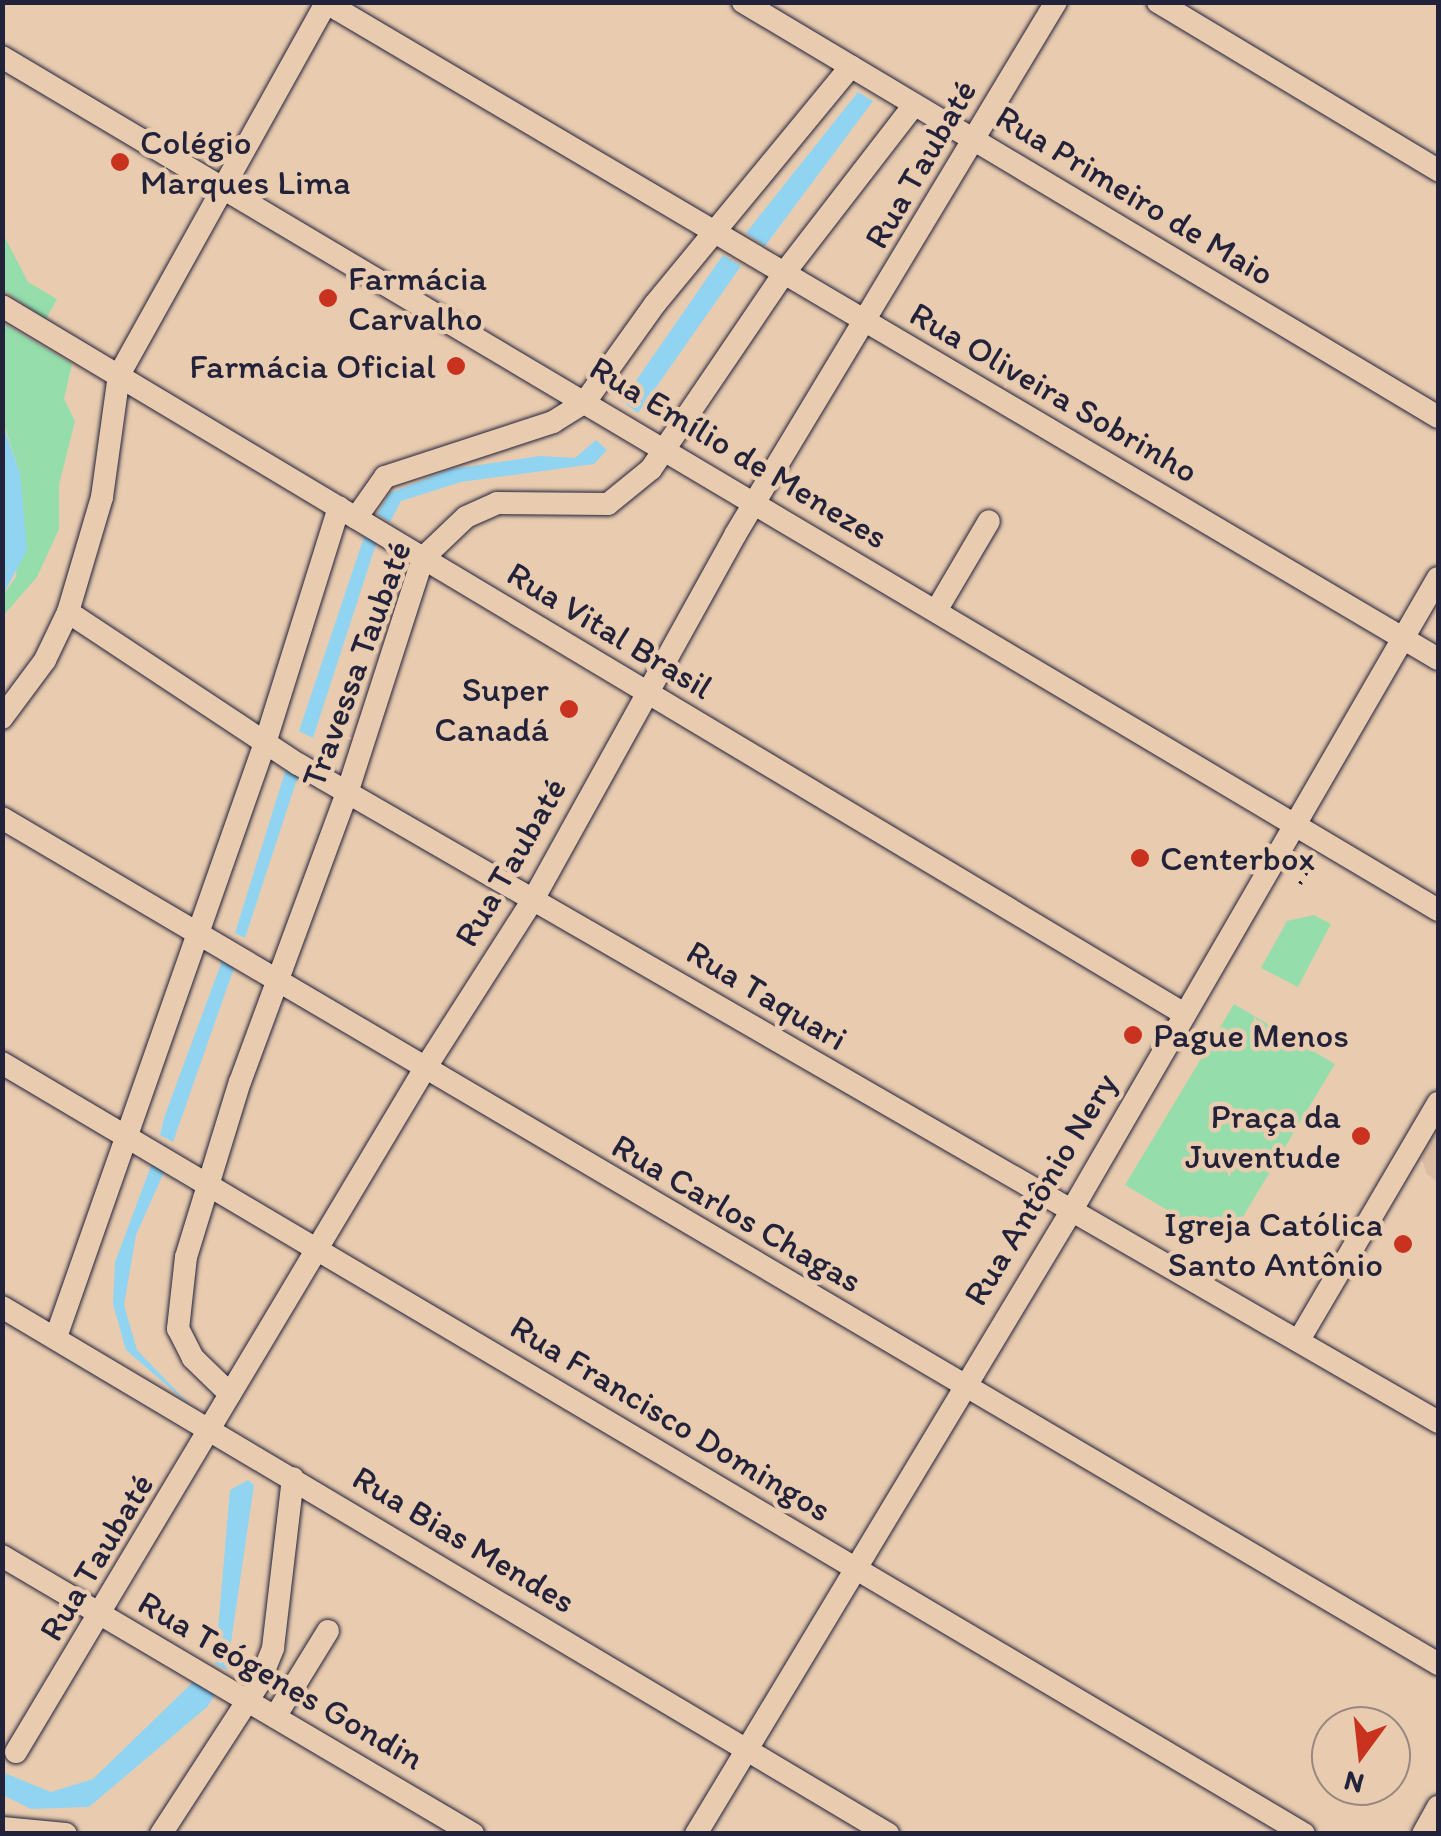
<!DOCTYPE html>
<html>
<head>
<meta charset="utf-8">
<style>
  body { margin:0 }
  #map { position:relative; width:1441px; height:1836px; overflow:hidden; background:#e9ccb0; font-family:Itim,sans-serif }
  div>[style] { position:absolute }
  .built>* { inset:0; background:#dcbda3 }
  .green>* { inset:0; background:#96ddac }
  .water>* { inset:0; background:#90d4f1 }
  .path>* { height:4px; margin-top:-2px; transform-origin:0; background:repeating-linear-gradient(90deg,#22223b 0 2.5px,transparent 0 10.5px) }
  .roads { filter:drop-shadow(0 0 2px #22223b) drop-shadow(0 0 2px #22223b) }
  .minor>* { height:22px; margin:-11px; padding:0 11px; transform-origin:11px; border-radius:11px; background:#e9ccb0 }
  .dots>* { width:28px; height:28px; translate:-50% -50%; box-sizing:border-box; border:5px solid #e9ccb0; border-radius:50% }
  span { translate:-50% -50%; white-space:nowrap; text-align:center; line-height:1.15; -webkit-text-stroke:9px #e9ccb0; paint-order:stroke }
  .poi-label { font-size:35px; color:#22223b }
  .left { translate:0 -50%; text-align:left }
  .right { translate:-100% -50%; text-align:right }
  .street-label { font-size:35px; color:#22223b }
  .frame { position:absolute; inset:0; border:5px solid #22223b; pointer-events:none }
  .north { position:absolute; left:1311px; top:1706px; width:100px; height:100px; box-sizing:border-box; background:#e9ccb0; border:2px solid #998881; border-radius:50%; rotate:195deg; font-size:28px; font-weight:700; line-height:40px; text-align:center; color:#22223b }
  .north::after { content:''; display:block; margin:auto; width:35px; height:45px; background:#c8321e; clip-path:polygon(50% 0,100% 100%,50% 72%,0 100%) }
</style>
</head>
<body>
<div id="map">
  <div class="built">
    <i style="clip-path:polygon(1438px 1122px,1438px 1182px,1426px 1173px,1422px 1158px)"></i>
  </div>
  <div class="green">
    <i style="clip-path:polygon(2px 232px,28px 282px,57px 299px,46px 319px,3px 290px)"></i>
    <i style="clip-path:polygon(3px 323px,72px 364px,64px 399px,75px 421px,59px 485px,59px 529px,37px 577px,3px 616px,3px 595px,16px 577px,20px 473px,3px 422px)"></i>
    <i style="clip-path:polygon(1314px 915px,1331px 924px,1298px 987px,1261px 968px,1287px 921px)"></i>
    <i style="clip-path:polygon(1234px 1004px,1335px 1064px,1226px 1245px,1125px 1185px)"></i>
  </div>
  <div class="water">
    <i style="clip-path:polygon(858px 92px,873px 101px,765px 246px,746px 233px)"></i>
    <i style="clip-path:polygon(723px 255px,741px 266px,638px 413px,622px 401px)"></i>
    <i style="clip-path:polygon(2px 422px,20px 473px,27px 550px,3px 595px)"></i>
    <i style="clip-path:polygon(596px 440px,607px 450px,594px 464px,461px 482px,401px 501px,390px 522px,377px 514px,390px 493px,451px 469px,540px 456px,575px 458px)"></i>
    <i style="clip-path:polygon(365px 534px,377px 541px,313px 738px,299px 731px)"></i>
    <i style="clip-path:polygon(289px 759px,301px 767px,245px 938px,235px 933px)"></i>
    <i style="clip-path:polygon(222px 961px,234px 968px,173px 1142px,160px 1135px,165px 1115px)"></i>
    <i style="clip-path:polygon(152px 1163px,165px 1170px,136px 1235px,124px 1305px,137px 1350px,192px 1407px,126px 1350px,113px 1304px,115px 1262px)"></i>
    <i style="clip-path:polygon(248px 1480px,254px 1485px,227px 1670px,215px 1664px,230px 1490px)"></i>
    <i style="clip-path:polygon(195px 1680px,216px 1693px,207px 1707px,89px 1807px,31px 1809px,3px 1795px,2px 1772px,51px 1792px,93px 1779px)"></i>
  </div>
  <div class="path">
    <i style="left:1300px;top:884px;width:26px;rotate:-61deg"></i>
  </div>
  <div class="roads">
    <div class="minor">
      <i style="left:325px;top:2px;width:1292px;rotate:30.55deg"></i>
      <i style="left:743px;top:2px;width:809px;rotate:30.84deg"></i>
      <i style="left:1158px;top:2px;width:327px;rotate:31deg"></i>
      <i style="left:2px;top:57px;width:1670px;rotate:30.71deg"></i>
      <i style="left:2px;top:306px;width:1376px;rotate:30.91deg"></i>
      <i style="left:356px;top:518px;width:50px;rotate:-54.7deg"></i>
      <i style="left:385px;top:477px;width:177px;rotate:-18.1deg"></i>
      <i style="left:553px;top:422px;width:38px;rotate:-32deg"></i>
      <i style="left:585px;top:402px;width:120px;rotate:-54.5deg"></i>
      <i style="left:655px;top:304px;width:308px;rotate:-50.5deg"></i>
      <i style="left:936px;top:611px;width:104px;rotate:-59.5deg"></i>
      <i style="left:68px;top:612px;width:276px;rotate:33.5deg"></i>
      <i style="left:298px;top:764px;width:1316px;rotate:29.99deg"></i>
      <i style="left:2px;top:718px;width:72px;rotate:-53.4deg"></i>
      <i style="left:45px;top:660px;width:53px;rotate:-64.4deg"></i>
      <i style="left:68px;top:612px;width:120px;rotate:-73.5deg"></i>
      <i style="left:102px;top:497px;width:123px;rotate:-82.1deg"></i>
      <i style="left:119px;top:375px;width:427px;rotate:-60.9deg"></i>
      <i style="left:2px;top:818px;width:1667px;rotate:30.5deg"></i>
      <i style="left:2px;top:1063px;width:1513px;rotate:30.63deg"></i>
      <i style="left:2px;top:1307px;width:1031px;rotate:30.74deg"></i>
      <i style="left:56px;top:1337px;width:633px;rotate:-70.62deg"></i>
      <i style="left:266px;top:740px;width:244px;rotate:-72.6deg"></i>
      <i style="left:1299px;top:1340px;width:275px;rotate:-59.6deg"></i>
      <i style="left:230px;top:1394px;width:52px;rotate:-135.8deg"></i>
      <i style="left:193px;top:1358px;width:33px;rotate:-117deg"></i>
      <i style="left:178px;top:1329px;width:72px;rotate:-83.7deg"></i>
      <i style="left:186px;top:1257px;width:183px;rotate:-72.9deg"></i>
      <i style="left:240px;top:1082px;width:311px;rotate:-69.7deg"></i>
      <i style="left:348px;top:790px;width:244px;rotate:-72.1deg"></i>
      <i style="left:423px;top:558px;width:59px;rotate:-43.6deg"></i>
      <i style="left:466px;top:517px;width:34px;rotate:-24deg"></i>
      <i style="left:497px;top:503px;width:111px;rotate:0.5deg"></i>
      <i style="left:608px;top:504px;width:55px;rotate:-39.1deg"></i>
      <i style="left:651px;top:469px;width:238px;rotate:-55.8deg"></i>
      <i style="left:785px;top:272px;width:211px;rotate:-52.3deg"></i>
      <i style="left:2px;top:1556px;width:547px;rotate:30.55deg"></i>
      <i style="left:275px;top:1717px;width:101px;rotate:-58.4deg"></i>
      <i style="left:16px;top:1752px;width:795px;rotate:-59.11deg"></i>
      <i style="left:424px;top:1070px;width:204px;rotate:-57.4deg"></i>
      <i style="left:534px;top:898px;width:415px;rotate:-61deg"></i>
      <i style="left:735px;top:535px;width:622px;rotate:-58.94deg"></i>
      <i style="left:2px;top:1828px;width:64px;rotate:5.4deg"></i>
      <i style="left:161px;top:1834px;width:180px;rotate:-57deg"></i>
      <i style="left:259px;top:1683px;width:38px;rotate:-68deg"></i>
      <i style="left:273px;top:1648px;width:171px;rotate:-83.3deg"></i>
      <i style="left:696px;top:1834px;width:723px;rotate:-58.93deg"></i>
      <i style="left:1069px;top:1215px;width:736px;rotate:-59.92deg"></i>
      <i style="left:1423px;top:1834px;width:31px;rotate:-61deg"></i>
    </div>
  </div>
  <div class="dots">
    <i style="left:120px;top:162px;background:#c8321e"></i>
    <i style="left:328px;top:298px;background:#c8321e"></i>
    <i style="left:456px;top:366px;background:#c8321e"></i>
    <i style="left:569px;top:709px;background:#c8321e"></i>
    <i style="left:1140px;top:858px;background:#c8321e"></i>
    <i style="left:1133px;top:1035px;background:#c8321e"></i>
    <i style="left:1361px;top:1136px;background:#c8321e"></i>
    <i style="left:1403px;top:1244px;background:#c8321e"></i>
  </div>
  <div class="poi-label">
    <span class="left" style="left:140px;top:162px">Colégio<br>Marques Lima</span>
    <span class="left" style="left:348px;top:298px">Farmácia<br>Carvalho</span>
    <span class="right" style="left:436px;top:366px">Farmácia Oficial</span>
    <span class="right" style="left:549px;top:709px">Super<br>Canadá</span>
    <span class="left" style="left:1160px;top:858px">Centerbox</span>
    <span class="left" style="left:1153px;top:1035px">Pague Menos</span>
    <span class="right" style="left:1341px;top:1136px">Praça da<br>Juventude</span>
    <span class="right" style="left:1383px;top:1244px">Igreja Católica<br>Santo Antônio</span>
  </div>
  <div class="street-label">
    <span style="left:920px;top:164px;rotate:-60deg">Rua Taubaté</span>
    <span style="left:1135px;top:195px;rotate:31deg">Rua Primeiro de Maio</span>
    <span style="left:1054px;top:392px;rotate:30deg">Rua Oliveira Sobrinho</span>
    <span style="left:739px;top:452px;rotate:31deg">Rua Emílio de Menezes</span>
    <span style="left:610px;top:630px;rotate:31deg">Rua Vital Brasil</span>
    <span style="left:356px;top:664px;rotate:-70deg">Travessa Taubaté</span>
    <span style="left:510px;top:862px;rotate:-60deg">Rua Taubaté</span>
    <span style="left:767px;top:995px;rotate:31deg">Rua Taquari</span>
    <span style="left:1040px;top:1189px;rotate:-59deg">Rua Antônio Nery</span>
    <span style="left:737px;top:1213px;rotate:30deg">Rua Carlos Chagas</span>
    <span style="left:671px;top:1418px;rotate:31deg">Rua Francisco Domingos</span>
    <span style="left:464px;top:1539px;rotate:31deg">Rua Bias Mendes</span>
    <span style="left:96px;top:1557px;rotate:-59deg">Rua Taubaté</span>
    <span style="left:281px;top:1680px;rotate:30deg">Rua Teógenes Gondin</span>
  </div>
  <div class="frame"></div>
  <div class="north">N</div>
</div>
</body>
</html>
